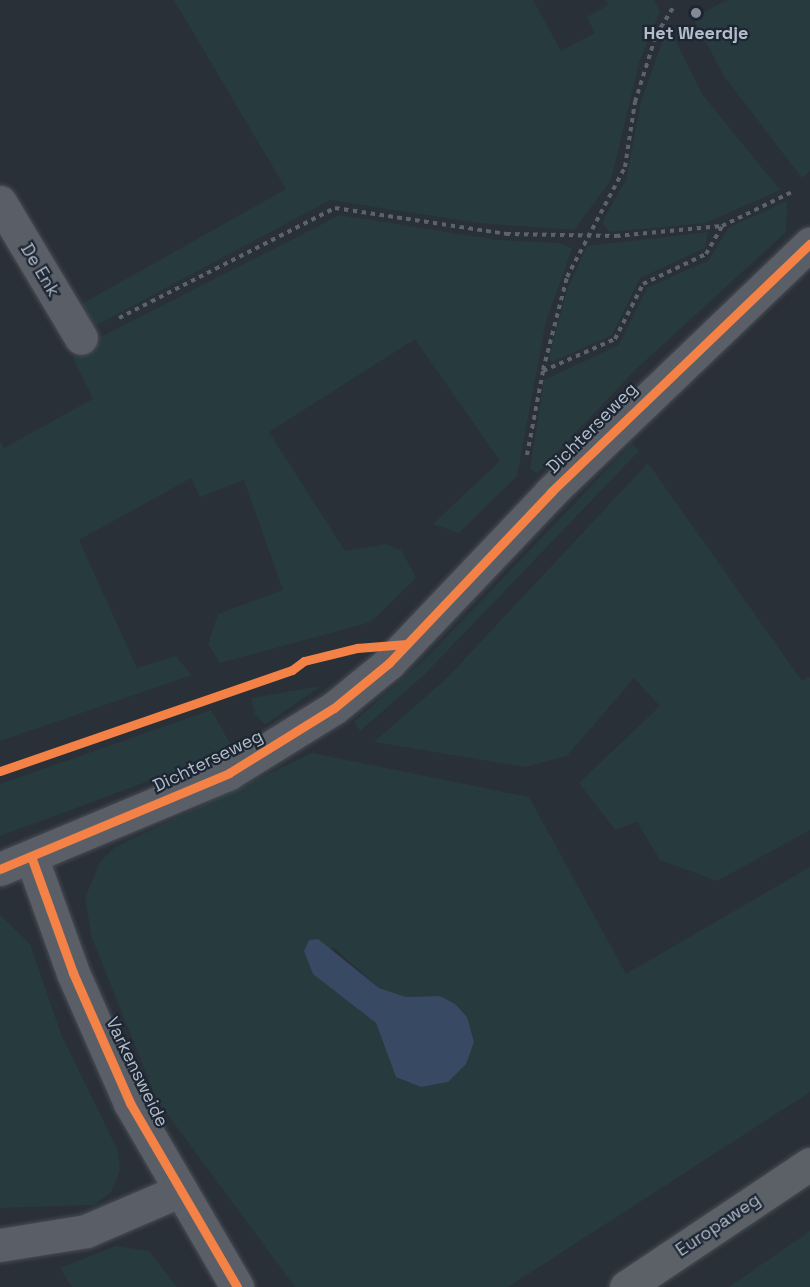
<!DOCTYPE html>
<html>
<head>
<meta charset="utf-8">
<style>
  body { margin:0 }
  #map { position:relative; width:810px; height:1287px; overflow:hidden; background:#2a3038; font-family:"Space Grotesk",sans-serif }
  div>[style] { position:absolute }
  .green>* { inset:0; background:#273a3e }
  .water>* { inset:0; background:#384963 }
  .path>* { height:4px; margin-top:-2px; transform-origin:0; background:repeating-linear-gradient(90deg,#5d636a 0 4.5px,transparent 0 9px) }
  .roads { filter:drop-shadow(0 0 2px #484c53) drop-shadow(0 0 2px #484c53) }
  .minor>* { height:33px; margin:-16.5px; padding:0 16.5px; transform-origin:16.5px; border-radius:16.5px; background:#5a5e66 }
  .major>* { height:33px; margin:-16.5px; padding:0 16.5px; transform-origin:16.5px; border-radius:16.5px; background:#5c6168 }
  .cycleway>* { height:9px; margin:-4.5px; padding:0 4.5px; transform-origin:4.5px; border-radius:4.5px; background:#f48246 }
  .dots>* { width:16px; height:16px; translate:-50% -50%; box-sizing:border-box; border:3px solid #1d2633; border-radius:50% }
  span { translate:-50% -50%; white-space:nowrap; text-align:center; line-height:1.15; -webkit-text-stroke:4.5px #1d2633; paint-order:stroke }
  .poi-label { font-size:18px; color:#b4bcc9; font-weight:700 }
  .street-label { font-size:18px; color:#b4bcc9 }
</style>
</head>
<body>
<div id="map">
  <div class="green">
    <i style="clip-path:polygon(174px 0,533px 0,561px 51px,595px 33px,587px 17px,608px 5px,606px 0,654px 0,660px 11px,639px 63px,611px 180px,574px 230px,478px 223px,330px 200px,93px 327px,80px 305px,286px 189px)"></i>
    <i style="clip-path:polygon(727px 0,810px 0,810px 171px,802px 178px,724px 76px,693px 18px)"></i>
    <i style="clip-path:polygon(668px 25px,702px 94px,780px 190px,706px 223px,609px 232px,602px 222px,626px 180px,641px 102px)"></i>
    <i style="clip-path:polygon(787px 201px,786px 232px,635px 370px,537px 474px,530px 468px,544px 380px,619px 345px,647px 288px,709px 260px,728px 228px)"></i>
    <i style="clip-path:polygon(340px 215px,497px 240px,561px 243px,572px 249px,546px 321px,517px 476px,459px 533px,433px 524px,500px 461px,415px 339px,269px 432px,345px 551px,386px 544px,402px 551px,416px 578px,371px 622px,220px 663px,208px 644px,218px 614px,283px 590px,244px 480px,200px 497px,191px 478px,79px 540px,137px 668px,175px 656px,192px 675px,0 741px,0 441px,4px 448px,93px 399px,73px 358px,101px 342px,99px 338px)"></i>
    <i style="clip-path:polygon(708px 232px,705px 248px,640px 278px,612px 335px,552px 362px,549px 357px,567px 290px,587px 246px)"></i>
    <i style="clip-path:polygon(632px 443px,639px 451px,423px 676px,360px 731px,354px 722px,431px 653px)"></i>
    <i style="clip-path:polygon(648px 463px,802px 681px,810px 677px,810px 830px,717px 881px,660px 860px,637px 822px,615px 830px,579px 783px,660px 706px,634px 678px,567px 756px,525px 767px,374px 742px,447px 678px)"></i>
    <i style="clip-path:polygon(321px 686px,265px 725px,255px 714px,251px 698px)"></i>
    <i style="clip-path:polygon(211px 710px,231px 745px,176px 771px,0 836px,0 784px)"></i>
    <i style="clip-path:polygon(evenodd,312px 753px,529px 797px,626px 974px,810px 867px,810px 1092px,508px 1287px,295px 1287px,157px 1100px,92px 938px,85px 898px,100px 862px,115px 847px,312px 753px,333px 947px,379px 988px,406px 997px,440px 996px,448px 1082px,421px 1087px,397px 1077px,376px 1023px,313px 973px,333px 947px)"></i>
    <i style="clip-path:polygon(0 915px,30px 944px,61px 1034px,118px 1151px,120px 1170px,111px 1192px,95px 1205px,0 1208px)"></i>
    <i style="clip-path:polygon(810px 1231px,810px 1287px,729px 1287px)"></i>
    <i style="clip-path:polygon(115px 1246px,149px 1251px,177px 1287px,72px 1287px,60px 1268px)"></i>
  </div>
  <div class="water">
    <i style="clip-path:polygon(318px 939px,379px 988px,406px 997px,440px 996px,455px 1004px,467px 1017px,474px 1042px,466px 1064px,448px 1082px,421px 1087px,396px 1077px,376px 1023px,313px 974px,304px 951px,309px 940px)"></i>
  </div>
  <div class="path">
    <i style="left:119px;top:318px;width:242px;rotate:-27deg"></i>
    <i style="left:335px;top:208px;width:173px;rotate:8.6deg"></i>
    <i style="left:506px;top:234px;width:110px;rotate:1deg"></i>
    <i style="left:616px;top:236px;width:106px;rotate:-5.4deg"></i>
    <i style="left:543px;top:370px;width:96px;rotate:-75.5deg"></i>
    <i style="left:567px;top:277px;width:124px;rotate:-62.2deg"></i>
    <i style="left:625px;top:167px;width:66px;rotate:-81.3deg"></i>
    <i style="left:635px;top:102px;width:70px;rotate:-72.6deg"></i>
    <i style="left:656px;top:35px;width:34px;rotate:-58deg"></i>
    <i style="left:527px;top:455px;width:86px;rotate:-79.2deg"></i>
    <i style="left:543px;top:371px;width:79px;rotate:-24deg"></i>
    <i style="left:615px;top:339px;width:62px;rotate:-63deg"></i>
    <i style="left:643px;top:284px;width:70px;rotate:-25.5deg"></i>
    <i style="left:706px;top:254px;width:32px;rotate:-60deg"></i>
    <i style="left:722px;top:226px;width:80px;rotate:-25.9deg"></i>
  </div>
  <div class="roads">
    <div class="minor">
      <i style="left:0;top:202px;width:158px;rotate:59.2deg"></i>
      <i style="left:32px;top:859px;width:121px;rotate:70.2deg"></i>
      <i style="left:73px;top:973px;width:142px;rotate:66.3deg"></i>
      <i style="left:130px;top:1103px;width:213px;rotate:59.8deg"></i>
      <i style="left:0;top:869px;width:248px;rotate:-22.7deg"></i>
      <i style="left:229px;top:773px;width:123px;rotate:-31.8deg"></i>
      <i style="left:334px;top:708px;width:71px;rotate:-39.3deg"></i>
      <i style="left:389px;top:663px;width:236px;rotate:-46.5deg"></i>
      <i style="left:551px;top:492px;width:359px;rotate:-43.8deg"></i>
      <i style="left:0;top:1245px;width:87px;rotate:-9.2deg"></i>
      <i style="left:86px;top:1231px;width:101px;rotate:-23.3deg"></i>
    </div>
    <div class="major">
      <i style="left:626px;top:1287px;width:221px;rotate:-33.8deg"></i>
    </div>
  </div>
  <div class="cycleway">
    <i style="left:0;top:771px;width:309px;rotate:-19.1deg"></i>
    <i style="left:292px;top:670px;width:15px;rotate:-37deg"></i>
    <i style="left:304px;top:661px;width:55px;rotate:-13.8deg"></i>
    <i style="left:357px;top:648px;width:50px;rotate:-4.6deg"></i>
    <i style="left:32px;top:859px;width:121px;rotate:70.2deg"></i>
    <i style="left:73px;top:973px;width:142px;rotate:66.3deg"></i>
    <i style="left:130px;top:1103px;width:213px;rotate:59.8deg"></i>
    <i style="left:0;top:869px;width:248px;rotate:-22.7deg"></i>
    <i style="left:229px;top:773px;width:123px;rotate:-31.8deg"></i>
    <i style="left:334px;top:708px;width:71px;rotate:-39.3deg"></i>
    <i style="left:389px;top:663px;width:236px;rotate:-46.5deg"></i>
    <i style="left:551px;top:492px;width:359px;rotate:-43.8deg"></i>
  </div>
  <div class="dots">
    <i style="left:696px;top:13px;background:#848b96"></i>
  </div>
  <div class="poi-label">
    <span style="left:696px;top:33px">Het Weerdje</span>
  </div>
  <div class="street-label">
    <span style="left:40px;top:270px;rotate:59deg">De Enk</span>
    <span style="left:592px;top:428px;rotate:-45deg">Dichterseweg</span>
    <span style="left:208px;top:761px;rotate:-26deg">Dichterseweg</span>
    <span style="left:137px;top:1072px;rotate:64deg">Varkensweide</span>
    <span style="left:718px;top:1225px;rotate:-34deg">Europaweg</span>
  </div>
</div>
</body>
</html>
